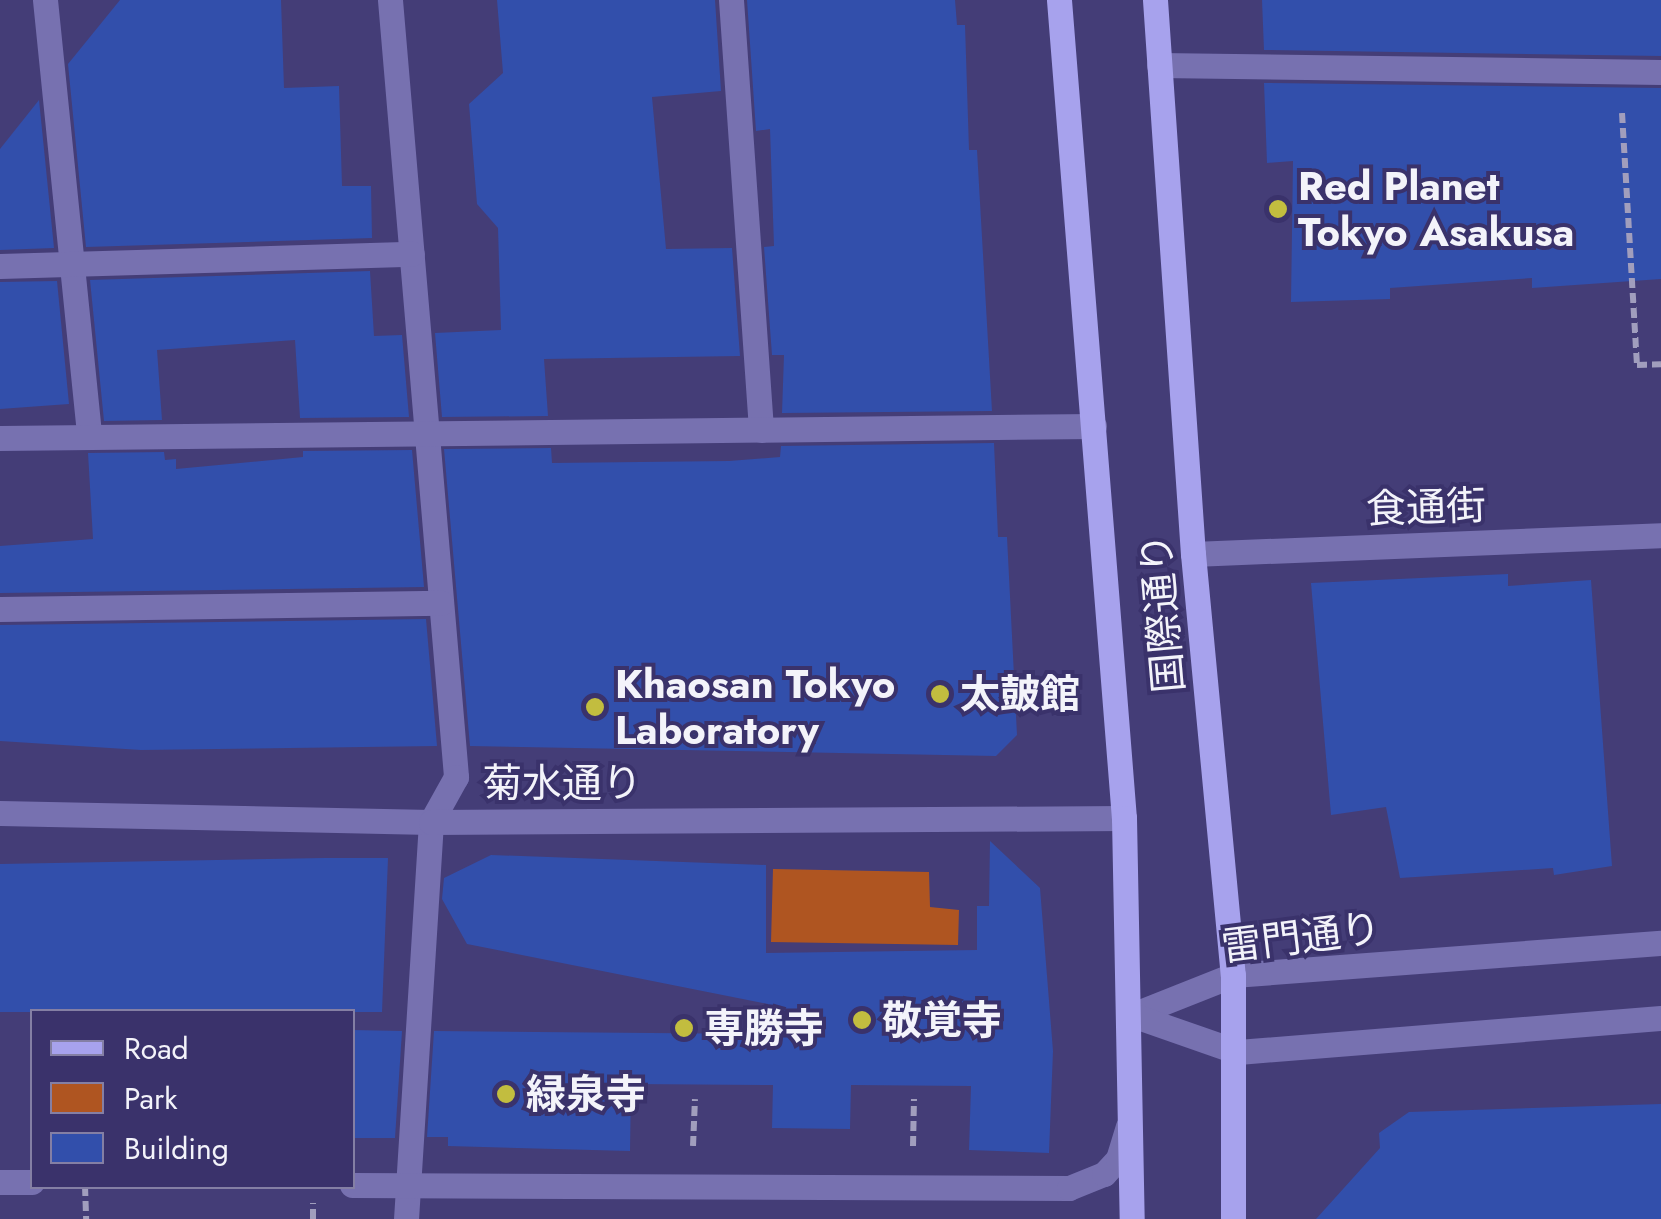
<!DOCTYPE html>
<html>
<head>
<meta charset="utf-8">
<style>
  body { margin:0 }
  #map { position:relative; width:1661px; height:1219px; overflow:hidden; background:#443d77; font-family:Jost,"Noto Sans JP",sans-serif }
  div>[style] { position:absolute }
  .green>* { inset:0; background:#af5521 }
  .building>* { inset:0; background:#324fab }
  .path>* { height:6px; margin-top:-3px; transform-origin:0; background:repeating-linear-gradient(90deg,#a19ebd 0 10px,transparent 0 15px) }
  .minor>* { height:25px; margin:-12.5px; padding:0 12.5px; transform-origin:12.5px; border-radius:12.5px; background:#7771b0 }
  .major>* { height:25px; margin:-12.5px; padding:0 12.5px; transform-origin:12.5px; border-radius:12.5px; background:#a7a2ed }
  .dots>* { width:28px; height:28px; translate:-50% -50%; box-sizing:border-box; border:5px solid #3a326b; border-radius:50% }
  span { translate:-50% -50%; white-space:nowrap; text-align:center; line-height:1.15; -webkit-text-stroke:8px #3a326b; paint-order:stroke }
  .poi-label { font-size:40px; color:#f3f3fa; font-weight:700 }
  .left { translate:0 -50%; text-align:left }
  .street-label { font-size:40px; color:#f3f3fa }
  .legend { position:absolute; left:30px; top:1009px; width:325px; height:180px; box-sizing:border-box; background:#3a326b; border:2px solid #847fa4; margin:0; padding:12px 18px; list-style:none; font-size:30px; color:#f3f3fa }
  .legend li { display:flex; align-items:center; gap:20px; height:50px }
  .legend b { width:50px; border:2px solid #847fa4 }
</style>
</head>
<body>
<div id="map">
  <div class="green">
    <i style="clip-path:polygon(773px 869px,929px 872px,930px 907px,959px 910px,958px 945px,771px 942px)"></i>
  </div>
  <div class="building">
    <i style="clip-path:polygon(120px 0,281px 0,284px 88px,339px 86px,342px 186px,371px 186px,372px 238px,86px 247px,68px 64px)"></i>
    <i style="clip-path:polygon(497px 0,715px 0,721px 91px,652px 97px,666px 249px,732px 248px,740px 356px,544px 359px,548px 416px,442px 417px,435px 333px,501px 330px,498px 228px,477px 204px,469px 104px,503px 73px)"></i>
    <i style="clip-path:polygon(747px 0,955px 0,957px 25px,965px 25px,969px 150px,977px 150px,992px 411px,782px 413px,784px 355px,772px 355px,764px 247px,774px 246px,770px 129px,756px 131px)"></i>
    <i style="clip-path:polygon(1262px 0,1661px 0,1661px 56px,1264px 50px)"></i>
    <i style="clip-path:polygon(1264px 83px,1661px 88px,1661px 279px,1532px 288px,1532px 278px,1390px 288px,1390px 299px,1291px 302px,1293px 161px,1267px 163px)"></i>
    <i style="clip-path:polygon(39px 100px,54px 248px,0 250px,0 149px)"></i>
    <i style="clip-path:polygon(370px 271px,374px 336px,402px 335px,409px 417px,300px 418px,295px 340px,157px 350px,162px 420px,104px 421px,90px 280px)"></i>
    <i style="clip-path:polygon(57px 281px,69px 404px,0 409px,0 282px)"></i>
    <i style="clip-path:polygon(994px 443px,998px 537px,1007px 537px,1017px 735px,996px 756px,470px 746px,444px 449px,551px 448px,552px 463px,729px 461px,780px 457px,781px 446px)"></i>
    <i style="clip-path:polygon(412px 450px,424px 587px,0 593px,0 546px,93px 539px,88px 453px,164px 452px,165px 460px,176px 459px,176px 469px,303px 457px,303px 451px)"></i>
    <i style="clip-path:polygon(1508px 574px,1508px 586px,1591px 580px,1612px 866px,1554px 875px,1553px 868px,1400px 878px,1386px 807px,1331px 815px,1311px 583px)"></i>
    <i style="clip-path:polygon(426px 619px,437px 746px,141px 750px,0 741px,0 625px)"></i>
    <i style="clip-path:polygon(990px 841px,1040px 888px,1053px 1051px,1049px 1153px,969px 1150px,971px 1086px,851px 1085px,850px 1129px,772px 1128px,773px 1085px,631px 1084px,630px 1151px,448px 1146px,448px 1137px,427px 1137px,434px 1031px,765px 1034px,768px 1004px,467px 944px,442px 899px,444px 878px,491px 855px,766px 865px,766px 953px,977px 950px,977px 906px,989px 906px)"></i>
    <i style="clip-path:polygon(324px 858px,388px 858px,382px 1012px,0 1012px,0 864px)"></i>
    <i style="clip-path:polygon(352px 1030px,402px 1031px,395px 1138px,352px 1138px)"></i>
    <i style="clip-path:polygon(1661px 1104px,1661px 1219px,1316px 1219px,1380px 1148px,1379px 1133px,1409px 1112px)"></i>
  </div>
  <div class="path">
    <i style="left:1622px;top:113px;width:252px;rotate:86.6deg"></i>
    <i style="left:1637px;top:365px;width:24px;rotate:-2deg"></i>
    <i style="left:693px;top:1146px;width:47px;rotate:-87.6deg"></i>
    <i style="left:913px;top:1146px;width:47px;rotate:-88.8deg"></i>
    <i style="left:85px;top:1186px;width:33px;rotate:88deg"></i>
    <i style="left:313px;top:1219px;width:16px;rotate:-90deg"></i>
  </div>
  <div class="minor">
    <i style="left:45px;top:0;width:438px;rotate:84.2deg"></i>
    <i style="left:390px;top:0;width:780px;rotate:85.14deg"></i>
    <i style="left:456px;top:777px;width:51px;rotate:119.1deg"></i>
    <i style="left:431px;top:822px;width:398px;rotate:93.6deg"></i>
    <i style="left:731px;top:0;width:431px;rotate:86deg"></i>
    <i style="left:1159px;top:65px;width:502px;rotate:0.8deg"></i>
    <i style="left:0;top:266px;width:412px;rotate:-1.7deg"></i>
    <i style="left:0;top:438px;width:1094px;rotate:-0.63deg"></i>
    <i style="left:1193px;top:554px;width:468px;rotate:-2.3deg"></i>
    <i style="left:0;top:609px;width:441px;rotate:-0.8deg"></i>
    <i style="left:0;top:813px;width:431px;rotate:1.2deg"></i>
    <i style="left:431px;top:822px;width:693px;rotate:-0.33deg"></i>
    <i style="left:1132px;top:1015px;width:109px;rotate:-21.6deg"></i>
    <i style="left:1233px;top:975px;width:429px;rotate:-4.3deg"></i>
    <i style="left:1132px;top:1015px;width:112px;rotate:19.2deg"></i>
    <i style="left:1238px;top:1052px;width:424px;rotate:-4.6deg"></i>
    <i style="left:0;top:1182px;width:32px"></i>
    <i style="left:352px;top:1185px;width:717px;rotate:0.24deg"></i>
    <i style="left:1069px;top:1188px;width:38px;rotate:-22deg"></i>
    <i style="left:1104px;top:1174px;width:21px;rotate:-47deg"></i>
    <i style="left:1118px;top:1159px;width:34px;rotate:-73deg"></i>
  </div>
  <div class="major">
    <i style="left:1059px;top:0;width:821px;rotate:85.46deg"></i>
    <i style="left:1124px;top:818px;width:401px;rotate:88.9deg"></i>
    <i style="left:1155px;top:0;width:555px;rotate:86.08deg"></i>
    <i style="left:1193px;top:554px;width:423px;rotate:84.6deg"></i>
    <i style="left:1233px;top:975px;width:244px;rotate:90deg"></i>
  </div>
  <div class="dots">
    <i style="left:1278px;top:209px;background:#c2bd3f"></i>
    <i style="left:940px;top:694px;background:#c2bd3f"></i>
    <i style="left:595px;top:707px;background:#c2bd3f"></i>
    <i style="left:862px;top:1020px;background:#c2bd3f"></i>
    <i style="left:684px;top:1028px;background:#c2bd3f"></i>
    <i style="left:506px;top:1094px;background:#c2bd3f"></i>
  </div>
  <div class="poi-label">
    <span class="left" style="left:1298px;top:209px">Red Planet<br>Tokyo Asakusa</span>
    <span class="left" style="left:615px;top:707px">Khaosan Tokyo<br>Laboratory</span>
    <span class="left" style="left:960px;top:694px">太皷館</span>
    <span class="left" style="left:882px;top:1020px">敬覚寺</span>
    <span class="left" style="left:704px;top:1028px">専勝寺</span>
    <span class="left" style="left:526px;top:1094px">緑泉寺</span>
  </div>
  <div class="street-label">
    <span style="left:1426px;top:507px;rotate:-2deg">食通街</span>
    <span style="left:1162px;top:613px;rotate:-95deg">国際通り</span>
    <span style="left:562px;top:783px">菊水通り</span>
    <span style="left:1301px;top:937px;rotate:-7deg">雷門通り</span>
  </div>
  <ul class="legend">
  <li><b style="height:12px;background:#a7a2ed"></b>Road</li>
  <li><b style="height:28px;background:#af5521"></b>Park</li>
  <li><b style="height:28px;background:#324fab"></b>Building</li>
  </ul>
</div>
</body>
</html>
